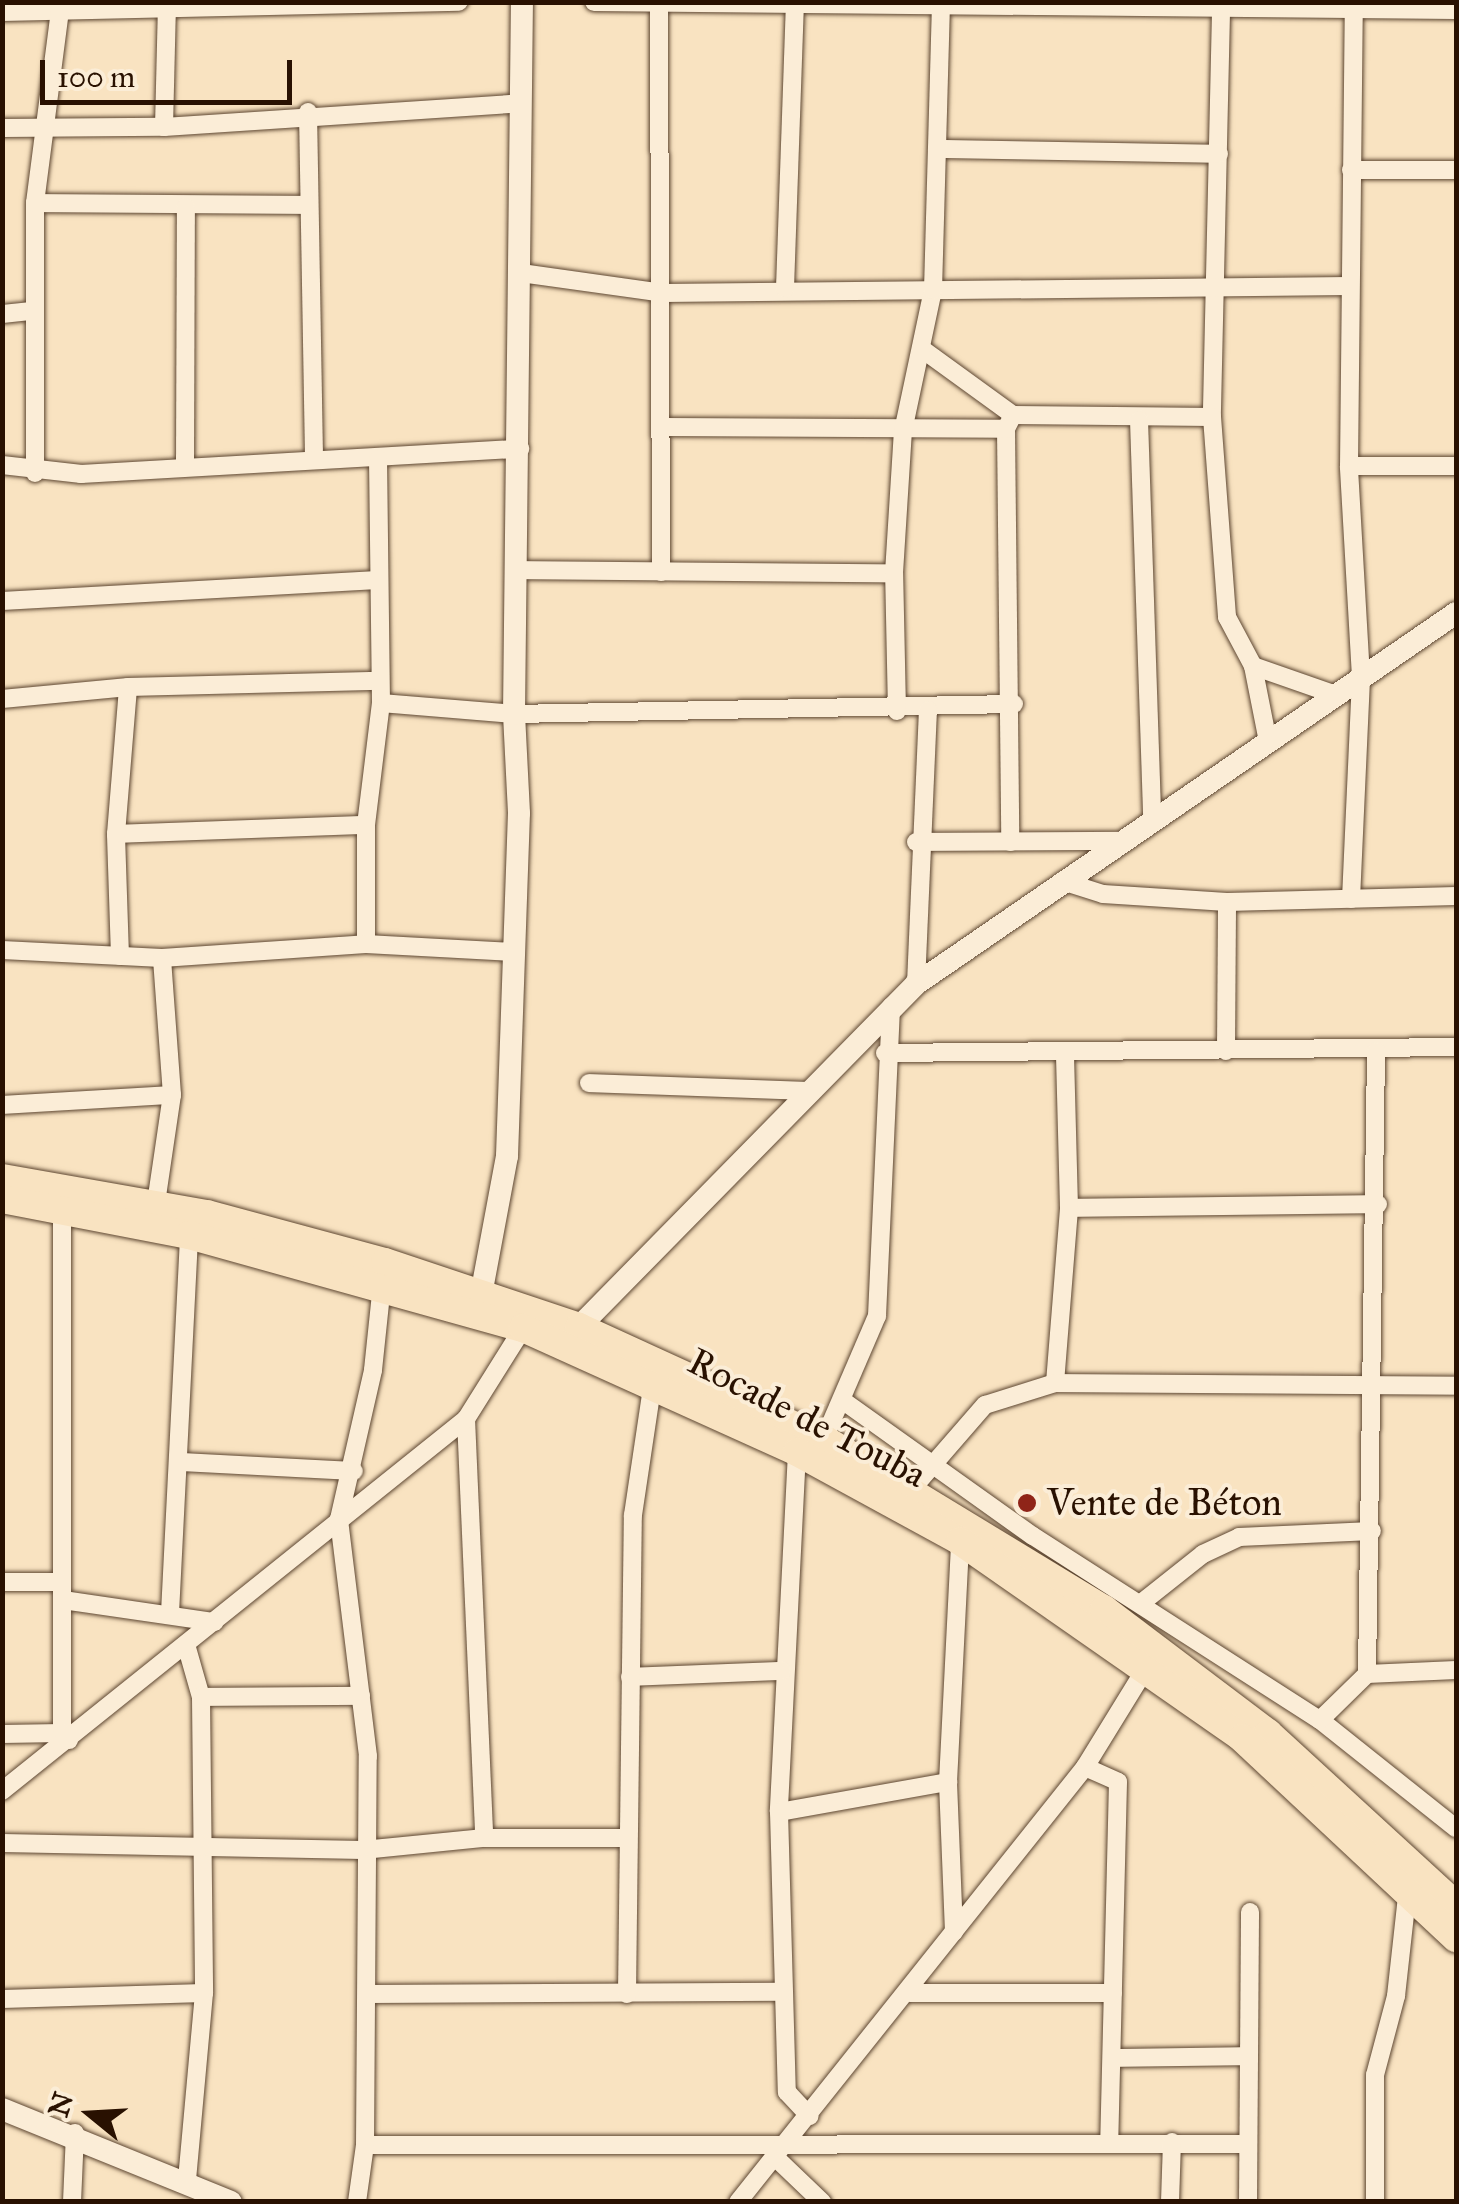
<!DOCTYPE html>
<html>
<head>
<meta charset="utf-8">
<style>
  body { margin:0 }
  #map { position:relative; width:1459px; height:2204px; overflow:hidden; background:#f9e3c1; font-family:"IM FELL Great Primer",serif }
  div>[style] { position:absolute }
  .roads { filter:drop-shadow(0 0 2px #5d4631) drop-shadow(0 0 2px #5d4631) }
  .street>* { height:18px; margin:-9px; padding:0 9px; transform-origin:9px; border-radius:9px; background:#fbedd7 }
  .secondary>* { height:22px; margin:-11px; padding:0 11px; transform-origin:11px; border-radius:11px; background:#fbedd7 }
  .primary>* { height:28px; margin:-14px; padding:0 14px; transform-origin:14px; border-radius:14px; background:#f9e3c1 }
  .dots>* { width:28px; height:28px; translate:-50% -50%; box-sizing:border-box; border:5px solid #fbedd7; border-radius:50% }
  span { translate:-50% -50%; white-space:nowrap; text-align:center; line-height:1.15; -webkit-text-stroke:8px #fbedd7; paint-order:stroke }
  .street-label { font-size:38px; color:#291101 }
  .poi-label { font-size:38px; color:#291101 }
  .left { translate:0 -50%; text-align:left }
  .frame { position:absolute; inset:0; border:5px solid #291101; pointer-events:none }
  .north { position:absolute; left:40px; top:2064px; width:100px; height:100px; -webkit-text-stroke:8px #fbedd7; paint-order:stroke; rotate:288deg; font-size:28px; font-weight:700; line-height:40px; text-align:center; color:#291101 }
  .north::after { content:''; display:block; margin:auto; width:35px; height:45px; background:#291101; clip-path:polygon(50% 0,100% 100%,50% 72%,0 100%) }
  .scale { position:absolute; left:40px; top:60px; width:252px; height:45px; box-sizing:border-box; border:5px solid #291101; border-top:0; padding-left:12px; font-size:30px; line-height:35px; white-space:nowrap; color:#291101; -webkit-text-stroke:8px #fbedd7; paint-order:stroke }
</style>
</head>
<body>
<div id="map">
  <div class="roads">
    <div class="street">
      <i style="left:594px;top:2px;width:862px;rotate:0.53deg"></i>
      <i style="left:659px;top:6px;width:566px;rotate:89.8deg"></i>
      <i style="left:2px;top:12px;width:457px;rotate:-1.3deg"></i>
      <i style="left:1221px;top:12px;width:405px;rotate:91.3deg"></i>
      <i style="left:1212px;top:417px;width:201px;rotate:85.7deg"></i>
      <i style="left:1227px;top:617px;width:55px;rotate:62deg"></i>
      <i style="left:1253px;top:666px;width:77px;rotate:78.8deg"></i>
      <i style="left:308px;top:112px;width:347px;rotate:89deg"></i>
      <i style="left:164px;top:127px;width:125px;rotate:-88.6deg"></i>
      <i style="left:2px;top:128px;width:162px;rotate:-0.4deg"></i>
      <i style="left:164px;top:127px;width:358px;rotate:-3.8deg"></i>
      <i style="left:940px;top:149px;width:279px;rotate:1deg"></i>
      <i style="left:1351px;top:170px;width:105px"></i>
      <i style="left:35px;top:203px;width:273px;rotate:0.4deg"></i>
      <i style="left:521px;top:273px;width:143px;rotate:8deg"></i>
      <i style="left:663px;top:293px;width:686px;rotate:-0.58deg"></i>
      <i style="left:785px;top:288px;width:286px;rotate:-88deg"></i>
      <i style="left:2px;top:314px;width:28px;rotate:-6deg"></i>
      <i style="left:922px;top:349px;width:112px;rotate:36deg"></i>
      <i style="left:1013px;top:415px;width:16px;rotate:117deg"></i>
      <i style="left:1006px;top:429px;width:413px;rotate:89.4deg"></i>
      <i style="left:1013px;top:415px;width:199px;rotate:0.6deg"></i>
      <i style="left:1139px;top:420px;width:400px;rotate:88.1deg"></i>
      <i style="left:663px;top:427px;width:343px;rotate:0.3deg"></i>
      <i style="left:2px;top:465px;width:80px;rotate:6.5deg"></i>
      <i style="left:81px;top:474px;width:440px;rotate:-3.3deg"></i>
      <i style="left:1349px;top:466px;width:107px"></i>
      <i style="left:185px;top:467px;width:260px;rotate:-89.8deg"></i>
      <i style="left:35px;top:473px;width:270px;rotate:-90deg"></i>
      <i style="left:35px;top:203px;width:203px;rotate:-82.6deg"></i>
      <i style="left:516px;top:570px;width:378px;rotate:0.5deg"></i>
      <i style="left:2px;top:601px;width:376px;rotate:-3.2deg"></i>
      <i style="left:1253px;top:666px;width:85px;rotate:19.3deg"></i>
      <i style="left:2px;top:699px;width:127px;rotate:-5.4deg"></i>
      <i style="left:128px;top:687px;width:252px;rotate:-1.4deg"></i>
      <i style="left:381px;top:703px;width:133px;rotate:4.7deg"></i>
      <i style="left:514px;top:714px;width:500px;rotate:-1.15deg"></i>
      <i style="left:897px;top:711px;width:138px;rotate:-91.2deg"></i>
      <i style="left:894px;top:573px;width:142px;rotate:-86.4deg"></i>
      <i style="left:903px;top:431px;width:144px;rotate:-78deg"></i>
      <i style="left:933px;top:290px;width:288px;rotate:-88.4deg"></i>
      <i style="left:116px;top:834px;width:250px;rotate:-2.1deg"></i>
      <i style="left:916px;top:842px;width:210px;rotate:-0.3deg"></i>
      <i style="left:1062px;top:881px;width:43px;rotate:17.6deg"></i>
      <i style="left:1103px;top:894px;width:124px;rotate:3.7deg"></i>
      <i style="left:1227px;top:902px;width:229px;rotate:-1.5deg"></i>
      <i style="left:1351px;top:899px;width:222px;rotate:-87.4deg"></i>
      <i style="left:1361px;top:677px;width:211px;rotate:-93.3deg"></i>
      <i style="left:1349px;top:466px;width:464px;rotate:-89.4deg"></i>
      <i style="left:366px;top:944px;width:119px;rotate:-90deg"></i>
      <i style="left:366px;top:825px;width:123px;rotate:-83deg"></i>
      <i style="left:381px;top:703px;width:244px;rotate:-90.7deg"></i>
      <i style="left:2px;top:950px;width:160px;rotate:2.9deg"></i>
      <i style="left:162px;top:958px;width:204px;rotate:-3.9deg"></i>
      <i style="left:366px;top:944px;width:147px;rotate:3.1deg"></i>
      <i style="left:120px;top:956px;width:122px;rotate:-91.9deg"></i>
      <i style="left:116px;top:834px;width:147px;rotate:-85.3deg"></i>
      <i style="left:916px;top:984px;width:274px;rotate:-87.5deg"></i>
      <i style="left:1226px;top:1051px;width:149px;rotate:-89.6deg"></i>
      <i style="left:885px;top:1053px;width:571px;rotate:-0.6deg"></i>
      <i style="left:589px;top:1083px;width:217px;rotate:2.1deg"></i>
      <i style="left:2px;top:1105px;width:170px;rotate:-3.4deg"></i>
      <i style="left:156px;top:1203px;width:109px;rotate:-81.6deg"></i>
      <i style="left:172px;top:1095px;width:137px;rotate:-94.2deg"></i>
      <i style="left:1069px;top:1208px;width:309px;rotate:-0.7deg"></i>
      <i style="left:1055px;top:1383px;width:176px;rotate:-85.4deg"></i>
      <i style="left:1069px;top:1208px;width:157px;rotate:-91.5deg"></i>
      <i style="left:842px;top:1400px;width:234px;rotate:35.5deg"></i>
      <i style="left:1033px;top:1536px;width:341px;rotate:32.7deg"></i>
      <i style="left:1320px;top:1720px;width:174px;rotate:38.5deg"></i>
      <i style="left:466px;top:1419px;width:419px;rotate:87.5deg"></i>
      <i style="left:824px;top:1439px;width:134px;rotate:-66.7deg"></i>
      <i style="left:877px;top:1316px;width:310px;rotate:-87.4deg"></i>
      <i style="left:797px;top:1452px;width:360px;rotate:92.9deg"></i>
      <i style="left:779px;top:1812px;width:280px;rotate:88.4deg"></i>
      <i style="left:787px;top:2092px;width:33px;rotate:47deg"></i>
      <i style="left:181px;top:1462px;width:173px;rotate:3deg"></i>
      <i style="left:911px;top:1490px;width:113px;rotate:-49deg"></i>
      <i style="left:985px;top:1405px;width:73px;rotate:-17.4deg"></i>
      <i style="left:1055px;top:1383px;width:401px;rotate:0.4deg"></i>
      <i style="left:2px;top:1582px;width:55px"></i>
      <i style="left:63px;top:1600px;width:153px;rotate:8.3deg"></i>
      <i style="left:1140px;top:1604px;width:80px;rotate:-38.4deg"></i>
      <i style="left:1203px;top:1554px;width:40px;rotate:-25deg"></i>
      <i style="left:1239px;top:1537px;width:133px;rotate:-2.6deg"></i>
      <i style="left:170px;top:1613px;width:378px;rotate:-87.1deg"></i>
      <i style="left:187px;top:1648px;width:51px;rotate:74.1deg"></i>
      <i style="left:201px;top:1697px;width:296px;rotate:89.4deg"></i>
      <i style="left:204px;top:1993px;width:187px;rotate:95.2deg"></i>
      <i style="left:1367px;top:1674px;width:623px;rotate:-89.17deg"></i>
      <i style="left:630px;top:1677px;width:152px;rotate:-2.3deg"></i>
      <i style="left:201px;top:1697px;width:160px;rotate:-0.4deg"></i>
      <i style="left:1320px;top:1720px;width:66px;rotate:-44.4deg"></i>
      <i style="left:1367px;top:1674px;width:89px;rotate:-2.6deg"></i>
      <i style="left:62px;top:1733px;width:525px;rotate:-90deg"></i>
      <i style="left:2px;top:1734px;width:60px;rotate:-1deg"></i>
      <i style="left:62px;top:1733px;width:10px;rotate:45deg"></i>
      <i style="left:1085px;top:1767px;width:116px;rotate:-58.4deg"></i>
      <i style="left:2px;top:1791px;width:595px;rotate:-38.72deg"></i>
      <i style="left:466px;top:1419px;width:107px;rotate:-57.9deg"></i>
      <i style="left:779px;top:1812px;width:172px;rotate:-10.1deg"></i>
      <i style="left:2px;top:1843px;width:361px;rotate:1.1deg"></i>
      <i style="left:363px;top:1850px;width:122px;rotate:-5.7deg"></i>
      <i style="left:484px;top:1838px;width:143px"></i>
      <i style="left:954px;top:1932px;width:150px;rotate:-92.3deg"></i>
      <i style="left:948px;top:1782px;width:241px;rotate:-87.1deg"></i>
      <i style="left:910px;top:1993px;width:203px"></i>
      <i style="left:368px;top:1994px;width:415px;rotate:-0.3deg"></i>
      <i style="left:627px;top:1994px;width:479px;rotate:-89.3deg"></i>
      <i style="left:633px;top:1515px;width:135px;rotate:-81.5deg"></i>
      <i style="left:2px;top:1999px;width:202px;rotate:-1.7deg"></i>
      <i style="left:1112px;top:2058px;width:137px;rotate:-0.8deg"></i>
      <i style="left:365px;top:2145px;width:882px;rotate:-0.06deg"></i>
      <i style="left:776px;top:2158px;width:64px;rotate:43.7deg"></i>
      <i style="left:72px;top:2202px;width:69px;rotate:-87.5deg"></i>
      <i style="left:357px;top:2202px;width:58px;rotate:-82deg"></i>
      <i style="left:365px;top:2145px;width:389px;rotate:-89.6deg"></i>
      <i style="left:368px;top:1756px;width:239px;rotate:-97deg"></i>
      <i style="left:339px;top:1519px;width:153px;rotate:-77.1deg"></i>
      <i style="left:373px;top:1370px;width:86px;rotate:-84deg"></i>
      <i style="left:738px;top:2202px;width:556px;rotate:-51.42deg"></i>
      <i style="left:1085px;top:1767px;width:36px;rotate:24deg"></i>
      <i style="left:1118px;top:1782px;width:360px;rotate:91.4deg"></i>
      <i style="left:1170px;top:2202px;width:60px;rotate:-88.1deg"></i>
      <i style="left:1248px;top:2202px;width:290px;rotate:-89.6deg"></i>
      <i style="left:1375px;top:2202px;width:127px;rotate:-90deg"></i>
      <i style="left:1375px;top:2075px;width:82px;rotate:-75.1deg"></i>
      <i style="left:1396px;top:1996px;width:110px;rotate:-83.7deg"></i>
    </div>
    <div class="secondary">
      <i style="left:478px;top:1311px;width:158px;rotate:-79.4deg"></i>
      <i style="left:507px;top:1156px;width:343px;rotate:-88deg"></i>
      <i style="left:519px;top:813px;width:99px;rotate:-92.9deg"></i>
      <i style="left:514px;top:714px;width:712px;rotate:-89.36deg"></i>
      <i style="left:579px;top:1327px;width:481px;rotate:-45.5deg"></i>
      <i style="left:916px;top:984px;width:655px;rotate:-34.49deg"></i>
      <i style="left:2px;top:2109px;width:247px;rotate:22.1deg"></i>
    </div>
    <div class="primary">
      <i style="left:2px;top:1178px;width:208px;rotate:10deg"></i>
      <i style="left:207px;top:1214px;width:184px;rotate:15.1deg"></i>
      <i style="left:385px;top:1262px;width:205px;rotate:18.5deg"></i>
      <i style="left:579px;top:1327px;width:269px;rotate:24.6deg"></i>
      <i style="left:824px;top:1439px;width:328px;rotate:31.3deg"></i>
      <i style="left:1104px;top:1609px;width:206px;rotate:37.1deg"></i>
      <i style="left:1268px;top:1733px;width:255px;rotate:42.5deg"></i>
      <i style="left:2px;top:1199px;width:190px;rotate:10.9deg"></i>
      <i style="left:189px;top:1235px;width:347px;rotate:15.6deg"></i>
      <i style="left:523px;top:1328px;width:301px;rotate:24.3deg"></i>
      <i style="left:797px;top:1452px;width:186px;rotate:28.6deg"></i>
      <i style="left:960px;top:1541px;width:344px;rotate:34.9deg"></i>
      <i style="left:1242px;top:1738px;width:293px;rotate:43.1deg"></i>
    </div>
  </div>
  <div class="dots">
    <i style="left:1027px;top:1503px;background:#8f2418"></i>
  </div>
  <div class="street-label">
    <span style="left:807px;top:1418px;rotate:27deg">Rocade de Touba</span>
  </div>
  <div class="poi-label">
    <span class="left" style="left:1047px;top:1503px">Vente de Béton</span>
  </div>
  <div class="frame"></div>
  <div class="north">N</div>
  <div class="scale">100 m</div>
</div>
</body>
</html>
